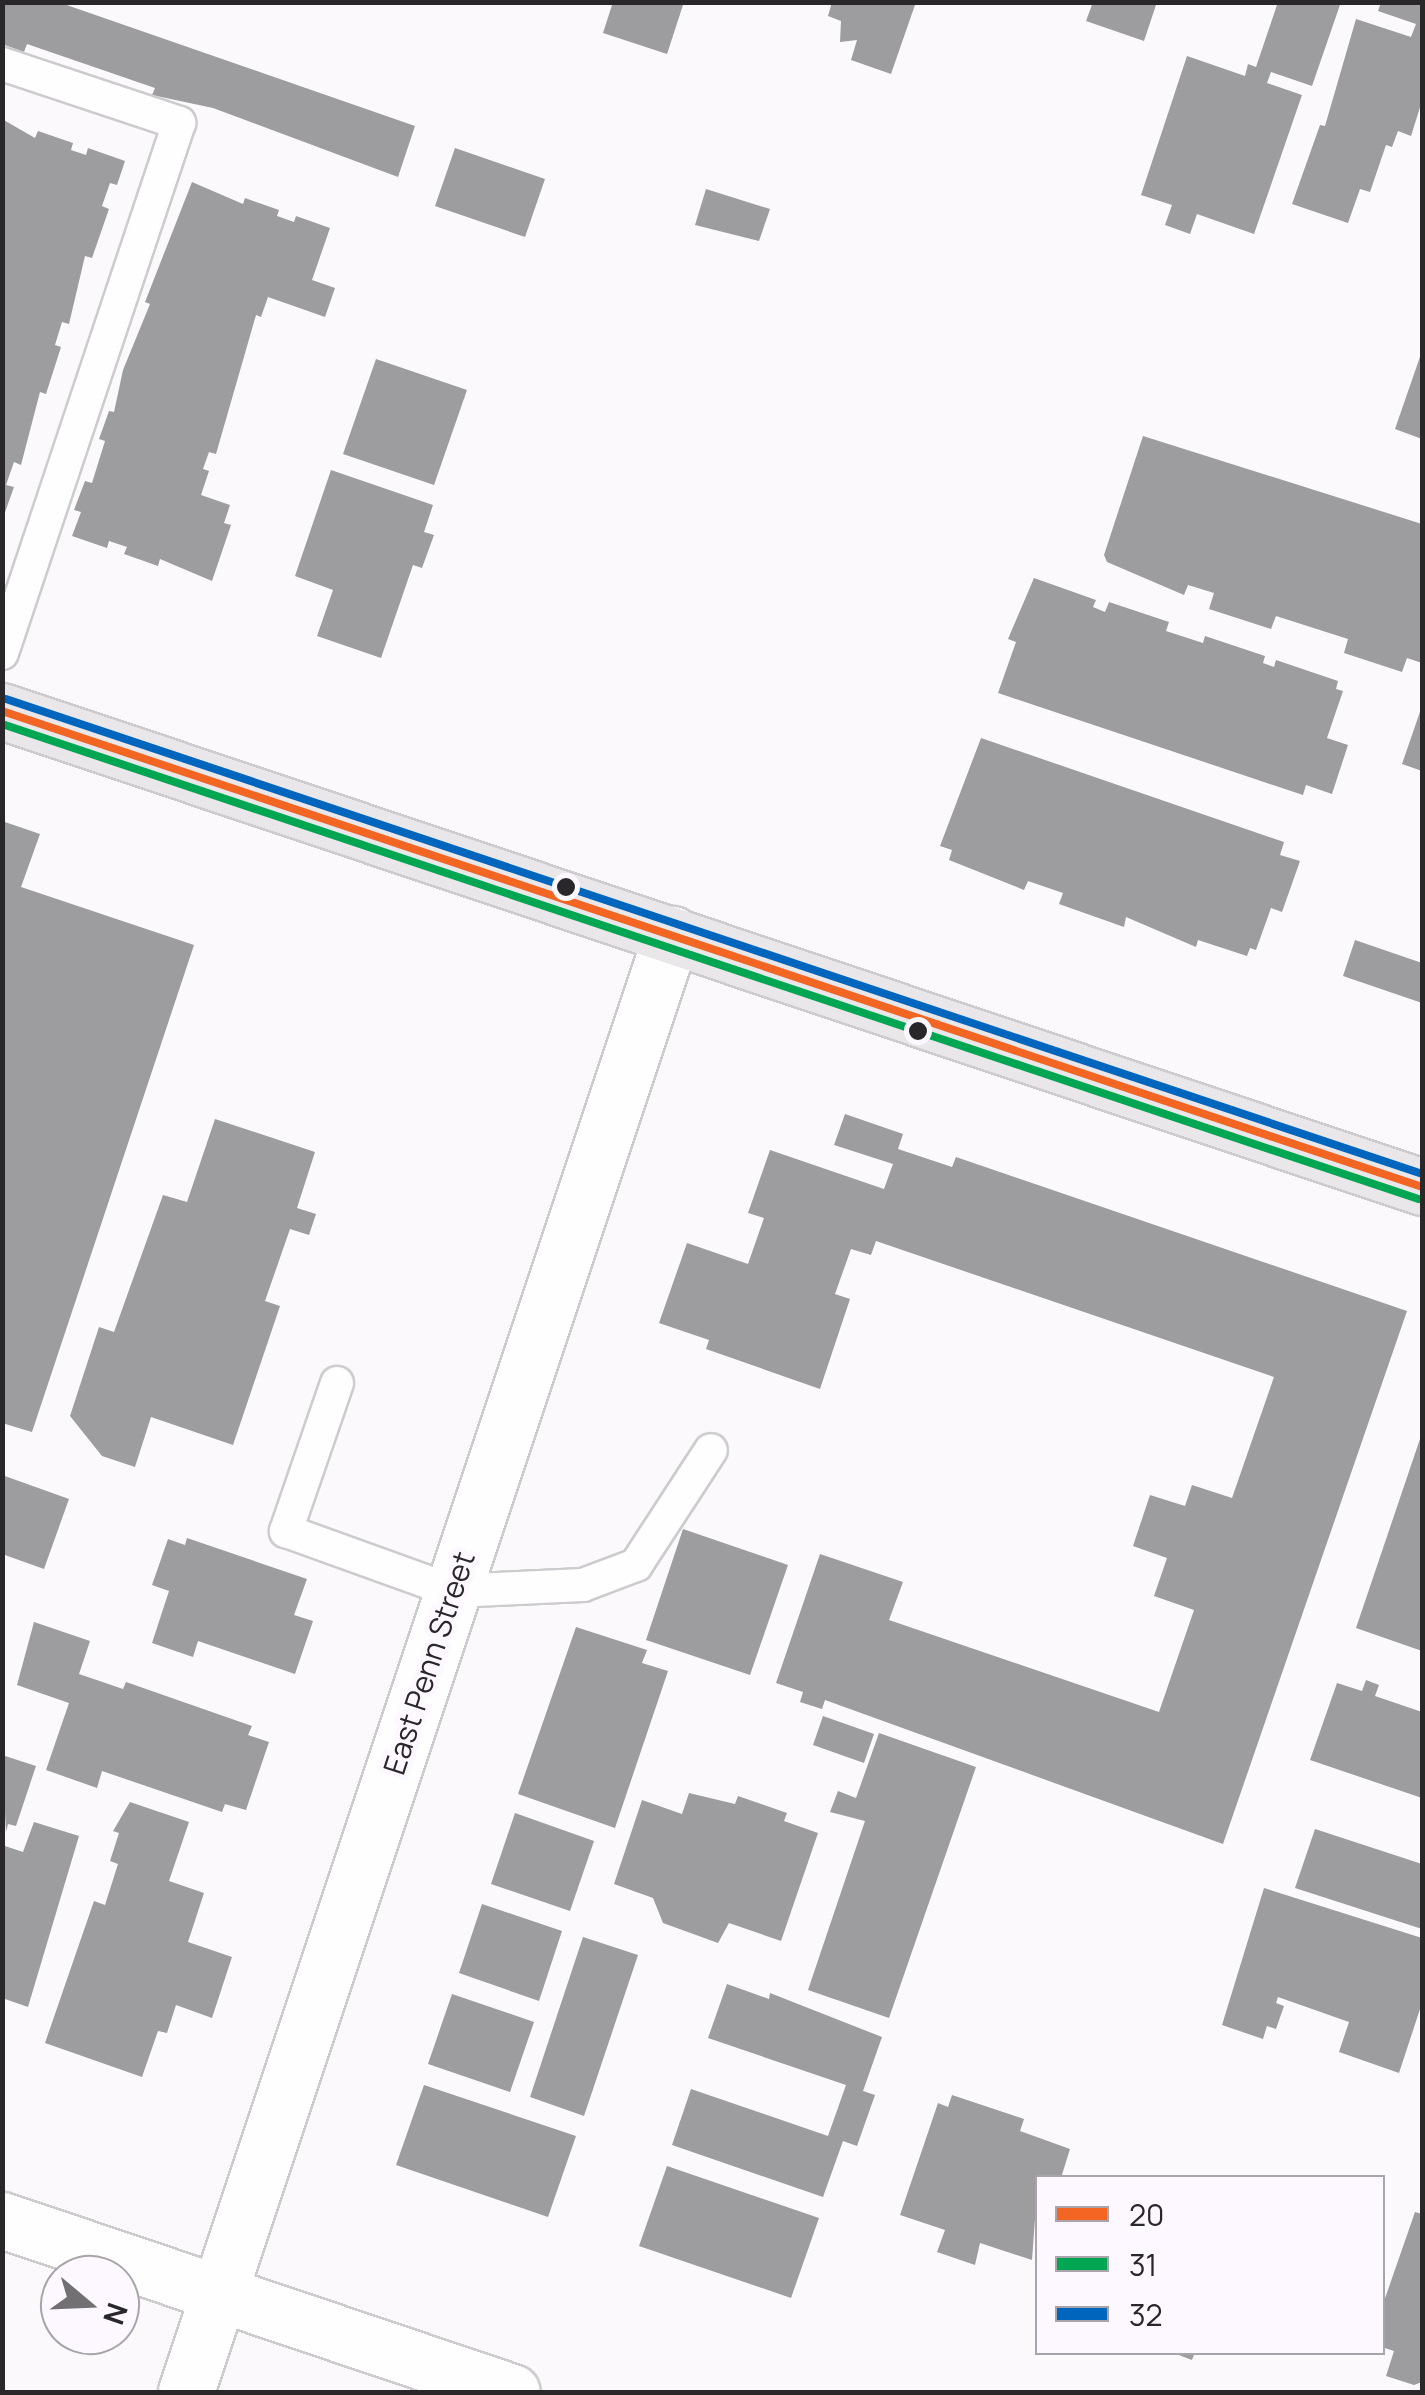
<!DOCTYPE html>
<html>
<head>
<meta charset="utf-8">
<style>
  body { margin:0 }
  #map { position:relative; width:1425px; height:2395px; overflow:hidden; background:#fcf9fd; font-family:Manrope,sans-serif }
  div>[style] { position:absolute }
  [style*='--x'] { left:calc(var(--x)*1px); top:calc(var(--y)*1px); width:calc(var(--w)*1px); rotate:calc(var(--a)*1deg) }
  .building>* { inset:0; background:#9d9c9e }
  .roads { filter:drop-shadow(2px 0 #cdcbce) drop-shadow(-2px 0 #cdcbce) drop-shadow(0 2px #cdcbce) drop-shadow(0 -2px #cdcbce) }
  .service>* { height:32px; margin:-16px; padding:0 16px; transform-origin:16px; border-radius:16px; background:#fffeff }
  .minor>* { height:55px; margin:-27.5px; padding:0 27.5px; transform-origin:27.5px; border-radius:27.5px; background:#fffeff }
  .tertiary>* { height:55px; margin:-27.5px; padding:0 27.5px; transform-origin:27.5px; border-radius:27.5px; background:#fffeff }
  .primary>* { height:55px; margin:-27.5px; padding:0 27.5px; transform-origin:27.5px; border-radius:27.5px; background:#eae7eb }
  .bus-1>* { height:8px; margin:-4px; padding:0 4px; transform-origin:4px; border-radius:4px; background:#f26522 }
  .bus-2>* { height:8px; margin:-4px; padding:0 4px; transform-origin:4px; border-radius:4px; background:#00a651 }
  .bus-3>* { height:8px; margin:-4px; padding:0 4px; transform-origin:4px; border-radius:4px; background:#0065bd }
  .dots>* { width:28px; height:28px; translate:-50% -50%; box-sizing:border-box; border:5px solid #fdf7ff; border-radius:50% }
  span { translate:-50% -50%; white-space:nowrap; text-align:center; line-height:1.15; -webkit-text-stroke:10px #fdf7ff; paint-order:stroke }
  .street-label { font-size:30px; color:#29272a }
  .frame { position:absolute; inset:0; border:5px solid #29272a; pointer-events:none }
  .legend { position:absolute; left:1035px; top:2175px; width:350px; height:180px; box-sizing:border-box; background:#fdf7ff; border:2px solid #a8a4aa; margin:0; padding:12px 18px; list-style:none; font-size:30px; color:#29272a }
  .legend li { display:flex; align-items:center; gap:20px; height:50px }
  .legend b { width:50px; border:2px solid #a8a4aa }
  .north { position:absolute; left:40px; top:2255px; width:100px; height:100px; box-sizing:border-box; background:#fdf7ff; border:2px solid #a8a4aa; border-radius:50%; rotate:109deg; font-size:28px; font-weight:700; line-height:40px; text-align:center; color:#29272a }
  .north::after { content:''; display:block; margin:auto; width:35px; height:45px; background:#737074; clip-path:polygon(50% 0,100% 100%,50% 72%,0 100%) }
</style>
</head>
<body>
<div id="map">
  <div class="building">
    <i style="clip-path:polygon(2px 2px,58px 2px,415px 126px,398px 177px,213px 108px,152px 95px,155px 88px,27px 44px,24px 52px,2px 44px)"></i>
    <i style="clip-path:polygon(613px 2px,684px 2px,667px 54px,603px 33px)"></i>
    <i style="clip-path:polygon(832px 2px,916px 2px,891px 74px,851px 60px,857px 40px,840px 42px,841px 21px,828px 16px)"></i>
    <i style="clip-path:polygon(1093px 2px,1157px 2px,1144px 41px,1086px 21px)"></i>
    <i style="clip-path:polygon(1278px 2px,1341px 2px,1312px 86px,1271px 72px,1267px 83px,1302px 95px,1254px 234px,1197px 214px,1190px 234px,1165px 225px,1172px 205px,1141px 195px,1187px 56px,1245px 76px,1248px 64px,1256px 67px)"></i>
    <i style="clip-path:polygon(1381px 2px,1422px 2px,1422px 101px,1411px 136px,1398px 131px,1392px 147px,1386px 145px,1370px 192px,1360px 189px,1348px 223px,1292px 204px,1320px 125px,1325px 126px,1356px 19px,1411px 37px,1416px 24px,1378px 11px)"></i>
    <i style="clip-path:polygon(2px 119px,35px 138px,38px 131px,73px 143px,71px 150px,86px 155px,88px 148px,125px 161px,117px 185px,110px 183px,102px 206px,109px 209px,92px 258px,85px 256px,69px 324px,62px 322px,55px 345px,61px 347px,46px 394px,40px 392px,21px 465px,14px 462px,6px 485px,14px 487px,3px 518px)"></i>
    <i style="clip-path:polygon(455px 148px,545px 179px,525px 237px,435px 206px)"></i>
    <i style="clip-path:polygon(192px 182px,243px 204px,245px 198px,279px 210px,277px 216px,294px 222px,296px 216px,330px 228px,312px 280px,335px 288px,325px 317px,268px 297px,261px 317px,256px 315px,216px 454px,209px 452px,203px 469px,209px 471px,201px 495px,230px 505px,224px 523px,231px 525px,212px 581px,160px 559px,158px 566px,124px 554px,127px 547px,109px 541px,107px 548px,72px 536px,81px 512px,74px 510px,85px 481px,92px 483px,105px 441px,99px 439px,109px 411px,114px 412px,123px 370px,150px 304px,145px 302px)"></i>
    <i style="clip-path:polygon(706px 189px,770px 209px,759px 241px,695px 225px)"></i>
    <i style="clip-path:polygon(1422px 351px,1422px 439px,1395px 429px)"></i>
    <i style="clip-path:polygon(376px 359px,467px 390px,434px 485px,343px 454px)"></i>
    <i style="clip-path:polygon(1143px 436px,1422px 524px,1422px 663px,1407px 658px,1402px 672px,1344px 653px,1348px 639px,1276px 616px,1271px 629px,1209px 609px,1214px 593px,1188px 585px,1184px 595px,1107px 562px,1104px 555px)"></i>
    <i style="clip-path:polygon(331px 470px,433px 505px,424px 532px,434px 535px,422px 568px,413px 565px,381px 658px,317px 636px,333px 590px,295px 576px)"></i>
    <i style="clip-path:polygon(1034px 578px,1096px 600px,1093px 607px,1105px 612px,1109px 602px,1169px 622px,1166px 631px,1203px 643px,1205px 636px,1265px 656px,1263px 663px,1274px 667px,1276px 660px,1338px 681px,1336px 689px,1343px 691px,1327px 738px,1348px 745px,1332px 794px,1306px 785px,1303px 795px,998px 693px,1016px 642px,1008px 639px)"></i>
    <i style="clip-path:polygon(1422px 706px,1422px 771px,1402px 764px)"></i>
    <i style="clip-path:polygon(981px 738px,1284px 842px,1280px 855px,1300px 861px,1282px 912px,1271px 908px,1256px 950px,1250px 948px,1247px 956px,1198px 940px,1196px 947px,1126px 917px,1124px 927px,1059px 904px,1063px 893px,1028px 881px,1024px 890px,949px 860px,952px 850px,940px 846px)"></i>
    <i style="clip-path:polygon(2px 821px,40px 834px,21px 887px,194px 945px,32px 1432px,2px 1423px)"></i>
    <i style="clip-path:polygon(1355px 940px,1422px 963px,1422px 1003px,1343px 976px)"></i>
    <i style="clip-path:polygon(845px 1114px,903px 1134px,898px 1149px,952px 1167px,956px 1157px,1407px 1311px,1223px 1844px,825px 1700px,822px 1709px,800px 1702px,803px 1692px,776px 1683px,820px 1554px,903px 1582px,889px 1620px,1159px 1712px,1194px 1610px,1154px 1596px,1167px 1558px,1133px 1546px,1150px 1495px,1185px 1506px,1192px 1485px,1232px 1498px,1274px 1377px,876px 1241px,871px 1255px,851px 1249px,835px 1294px,850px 1299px,820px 1389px,706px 1349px,709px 1340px,659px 1323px,687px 1243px,748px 1264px,764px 1218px,748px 1213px,770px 1150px,884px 1189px,893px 1164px,834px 1145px)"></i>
    <i style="clip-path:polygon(215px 1119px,315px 1152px,297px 1208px,316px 1214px,309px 1235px,290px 1229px,265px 1301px,280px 1306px,233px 1445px,151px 1417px,135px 1467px,102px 1456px,70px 1416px,99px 1327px,114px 1332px,163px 1195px,187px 1202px)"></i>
    <i style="clip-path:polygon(1422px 1433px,1422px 1651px,1356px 1628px)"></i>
    <i style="clip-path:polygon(2px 1475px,69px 1499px,44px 1569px,2px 1554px)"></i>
    <i style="clip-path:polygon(683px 1529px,788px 1565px,750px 1675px,646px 1640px)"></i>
    <i style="clip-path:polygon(187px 1538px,307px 1579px,294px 1615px,313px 1621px,295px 1674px,198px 1641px,193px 1657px,152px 1643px,169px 1591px,152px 1585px,168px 1539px,185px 1545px)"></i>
    <i style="clip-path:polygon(34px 1622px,90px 1641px,79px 1674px,123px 1689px,126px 1682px,252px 1726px,248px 1735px,269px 1742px,246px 1810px,225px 1804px,222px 1812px,102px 1771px,97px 1788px,46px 1770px,69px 1703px,17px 1685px)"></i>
    <i style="clip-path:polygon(576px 1627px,647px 1650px,642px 1663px,668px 1671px,615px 1828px,518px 1794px)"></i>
    <i style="clip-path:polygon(1366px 1680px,1379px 1685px,1375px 1696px,1422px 1712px,1422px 1798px,1310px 1760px,1337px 1683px,1362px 1691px)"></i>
    <i style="clip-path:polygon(823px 1716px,874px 1734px,864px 1763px,813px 1745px)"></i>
    <i style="clip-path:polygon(879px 1733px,976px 1767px,889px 2018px,808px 1990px,865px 1821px,830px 1812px,838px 1791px,856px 1798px)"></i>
    <i style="clip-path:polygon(2px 1755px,36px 1766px,16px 1826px,8px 1824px,6px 1832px)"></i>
    <i style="clip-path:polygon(689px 1793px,735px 1804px,738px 1796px,787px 1813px,784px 1821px,818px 1833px,781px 1941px,729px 1923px,718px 1943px,663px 1923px,653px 1898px,614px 1884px,642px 1800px,682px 1814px)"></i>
    <i style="clip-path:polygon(130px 1802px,189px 1822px,169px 1881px,204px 1893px,188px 1942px,232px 1957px,212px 2018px,176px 2005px,167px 2033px,158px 2031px,142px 2077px,45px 2043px,94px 1901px,105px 1905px,118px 1864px,110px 1861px,119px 1833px,113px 1831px)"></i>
    <i style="clip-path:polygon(515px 1813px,594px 1841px,570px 1911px,491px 1884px)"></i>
    <i style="clip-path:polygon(34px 1822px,79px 1836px,28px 2007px,2px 1998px,2px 1845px,23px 1852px)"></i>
    <i style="clip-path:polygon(1315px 1829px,1422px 1864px,1422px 1929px,1295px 1888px)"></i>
    <i style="clip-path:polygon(1264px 1888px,1422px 1938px,1422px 2003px,1399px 2073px,1339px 2052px,1349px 2022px,1278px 1997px,1276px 2003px,1284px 2006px,1276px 2029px,1267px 2026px,1263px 2039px,1222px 2025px)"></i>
    <i style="clip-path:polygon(482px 1904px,562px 1931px,539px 2001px,459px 1973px)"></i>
    <i style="clip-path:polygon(583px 1937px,638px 1955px,584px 2116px,530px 2097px)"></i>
    <i style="clip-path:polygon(727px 1984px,769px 1999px,770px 1993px,882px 2037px,863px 2091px,875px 2095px,857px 2146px,843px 2141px,823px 2197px,672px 2145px,691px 2089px,828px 2136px,846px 2085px,708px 2038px)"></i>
    <i style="clip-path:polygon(452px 1994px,534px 2022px,510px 2092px,428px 2064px)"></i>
    <i style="clip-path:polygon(424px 2085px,576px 2136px,548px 2217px,396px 2165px)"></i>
    <i style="clip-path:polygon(952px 2095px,1024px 2119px,1020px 2131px,1070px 2149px,1061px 2178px,1038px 2178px,1032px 2260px,980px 2243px,975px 2265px,937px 2252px,945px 2230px,900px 2215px,938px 2103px,948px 2107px)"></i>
    <i style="clip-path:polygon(667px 2166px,819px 2218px,791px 2298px,639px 2246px)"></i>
    <i style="clip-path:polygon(1415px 2212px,1422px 2214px,1422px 2382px,1414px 2385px,1386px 2376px,1394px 2351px,1382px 2347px,1382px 2307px)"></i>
    <i style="clip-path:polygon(1171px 2352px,1195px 2352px,1192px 2360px)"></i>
  </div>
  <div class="roads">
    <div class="service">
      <i style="--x:2;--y:64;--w:187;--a:18.4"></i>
      <i style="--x:179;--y:123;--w:559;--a:108.47"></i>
      <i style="--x:337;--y:1383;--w:157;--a:109"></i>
      <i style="--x:286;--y:1531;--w:177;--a:19.8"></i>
      <i style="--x:453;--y:1591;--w:130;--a:-2.6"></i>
      <i style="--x:583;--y:1585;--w:57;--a:-20.7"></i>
      <i style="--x:636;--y:1565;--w:137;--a:-56.9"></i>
    </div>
    <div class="minor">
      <i style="--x:186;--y:2392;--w:1537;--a:-71.57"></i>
    </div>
    <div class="tertiary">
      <i style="--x:2;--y:2220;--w:538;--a:18.64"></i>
    </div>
    <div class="primary">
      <i style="--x:2;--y:711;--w:1498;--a:18.53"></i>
    </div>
  </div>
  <div class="bus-1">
    <i style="--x:2;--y:711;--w:1498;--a:18.53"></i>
  </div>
  <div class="bus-2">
    <i style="--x:2;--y:724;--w:1494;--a:18.54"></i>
  </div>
  <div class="bus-3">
    <i style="--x:6;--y:699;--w:1494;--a:18.54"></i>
  </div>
  <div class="dots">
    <i style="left:566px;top:887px;background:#29272a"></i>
    <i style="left:918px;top:1031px;background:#29272a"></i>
  </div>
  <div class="street-label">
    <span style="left:429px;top:1663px;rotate:-72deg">East Penn Street</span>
  </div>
  <div class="frame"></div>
  <ul class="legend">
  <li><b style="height:12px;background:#f26522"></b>20</li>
  <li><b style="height:12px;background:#00a651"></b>31</li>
  <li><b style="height:12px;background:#0065bd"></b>32</li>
  </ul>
  <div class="north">N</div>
</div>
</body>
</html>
